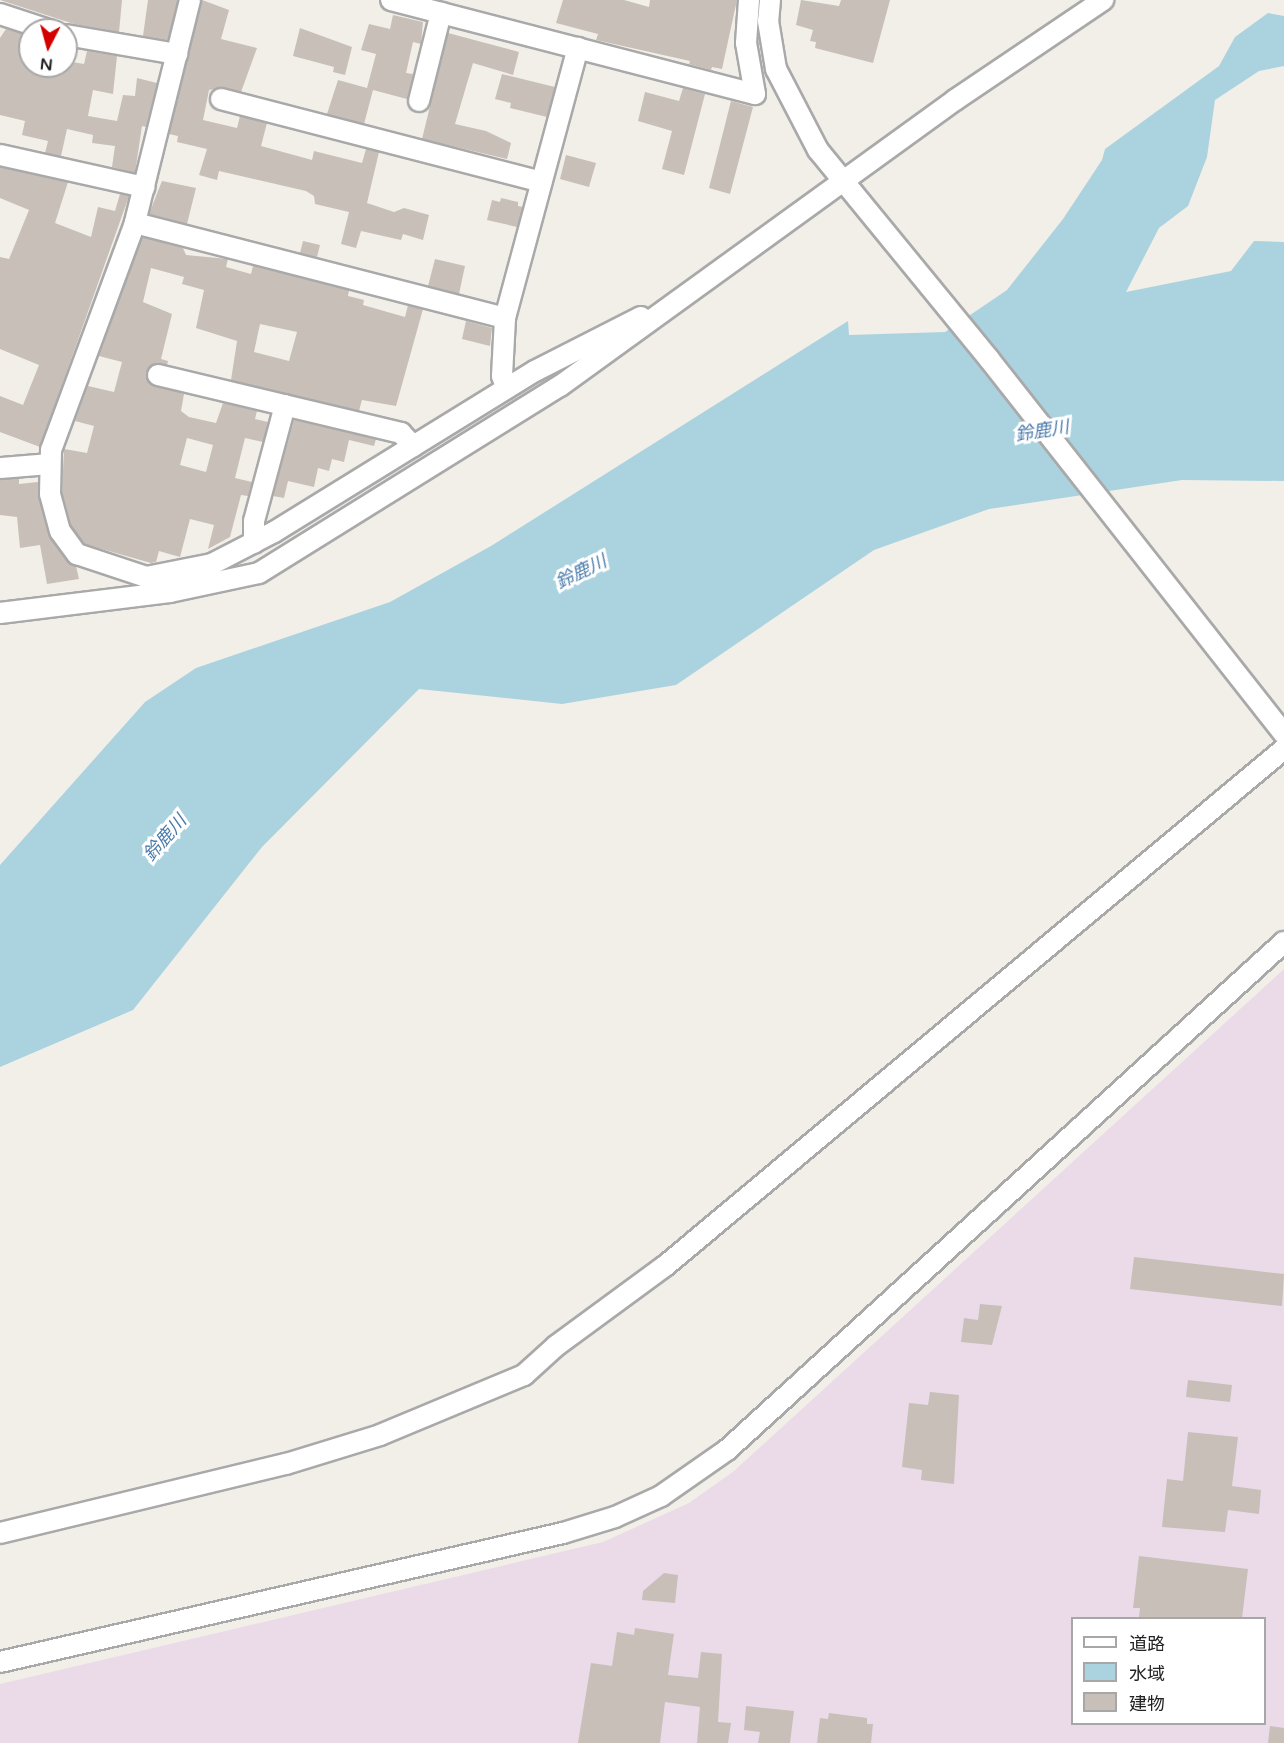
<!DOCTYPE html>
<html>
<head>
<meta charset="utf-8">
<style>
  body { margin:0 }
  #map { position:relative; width:1284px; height:1743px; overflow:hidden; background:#f2efe9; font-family:"Varela Round","Noto Sans JP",sans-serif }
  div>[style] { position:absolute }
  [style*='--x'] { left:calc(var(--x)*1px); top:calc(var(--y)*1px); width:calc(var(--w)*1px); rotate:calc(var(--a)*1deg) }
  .industrial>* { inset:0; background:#ebdbe8 }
  .water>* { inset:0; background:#aad3df }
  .building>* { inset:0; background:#c7bfb8 }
  .roads { filter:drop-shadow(2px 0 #a9a9a9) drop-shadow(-2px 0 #a9a9a9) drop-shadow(0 2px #a9a9a9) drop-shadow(0 -2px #a9a9a9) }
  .minor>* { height:20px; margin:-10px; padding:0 10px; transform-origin:10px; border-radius:10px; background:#fff }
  span { translate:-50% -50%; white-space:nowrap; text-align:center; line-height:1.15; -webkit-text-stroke:6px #fff; paint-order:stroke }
  .water-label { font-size:18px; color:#4a7aab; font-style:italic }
  .legend { position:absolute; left:1071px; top:1617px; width:195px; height:108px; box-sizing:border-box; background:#fff; border:2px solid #a7a7a7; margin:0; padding:8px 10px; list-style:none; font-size:18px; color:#222 }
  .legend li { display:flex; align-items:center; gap:12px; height:30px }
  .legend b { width:30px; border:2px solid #a7a7a7 }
  .north { position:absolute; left:18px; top:18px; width:60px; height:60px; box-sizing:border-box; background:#fff; border:2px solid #a7a7a7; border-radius:50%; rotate:186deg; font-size:16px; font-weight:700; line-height:24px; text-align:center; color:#222 }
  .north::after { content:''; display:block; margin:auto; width:21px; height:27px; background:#d40000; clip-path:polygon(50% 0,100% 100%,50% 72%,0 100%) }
</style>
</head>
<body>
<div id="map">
  <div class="industrial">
    <i style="clip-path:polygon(evenodd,1284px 969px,1284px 1743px,0 1743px,0 1684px,603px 1542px,689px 1503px,734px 1471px,1284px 969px,1072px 1618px,1264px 1618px,1264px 1724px,1072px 1724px,1072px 1618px)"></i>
  </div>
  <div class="water">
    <i style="clip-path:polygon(1268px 13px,1284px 16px,1284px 66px,1259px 71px,1215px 100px,1207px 157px,1188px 206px,1159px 228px,1126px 292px,1231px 271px,1254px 241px,1284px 242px,1284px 481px,1182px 480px,989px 509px,874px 550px,676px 685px,562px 704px,419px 689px,262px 847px,133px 1010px,0 1067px,0 865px,145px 702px,196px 668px,390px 602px,491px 546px,848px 321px,849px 335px,945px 332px,1007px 290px,1063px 219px,1102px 160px,1105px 149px,1219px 66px,1235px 37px)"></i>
  </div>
  <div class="building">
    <i style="clip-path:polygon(0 0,122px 0,119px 32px,74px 24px)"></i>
    <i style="clip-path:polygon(148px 0,178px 0,168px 40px,143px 36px)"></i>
    <i style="clip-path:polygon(202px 0,229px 10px,221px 39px,257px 48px,241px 92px,223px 87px,209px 90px,203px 120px,237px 128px,240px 116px,267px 123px,261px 146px,312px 160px,314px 151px,362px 163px,366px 149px,379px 152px,367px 203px,394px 212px,404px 208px,429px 215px,423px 240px,403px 234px,401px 240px,361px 231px,356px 248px,341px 244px,349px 212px,315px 204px,314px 196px,306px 191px,219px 171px,217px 180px,199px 175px,207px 149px,177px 142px,178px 136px,169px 134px)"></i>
    <i style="clip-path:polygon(563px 0,624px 0,649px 7px,650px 0,737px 0,722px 69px,712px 67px,711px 70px,689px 64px,690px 61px,596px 40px,598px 34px,556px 23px)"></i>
    <i style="clip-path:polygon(801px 0,839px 6px,841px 0,890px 0,873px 63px,815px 48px,816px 42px,810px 41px,813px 30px,796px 25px)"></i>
    <i style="clip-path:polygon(393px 15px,423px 22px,421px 44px,413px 42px,406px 73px,413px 74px,407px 99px,373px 90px,364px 124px,327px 114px,338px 80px,367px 88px,376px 54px,361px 50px,369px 24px,390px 29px)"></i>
    <i style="clip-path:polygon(300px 28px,352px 47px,345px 75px,333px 72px,334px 67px,293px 56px)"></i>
    <i style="clip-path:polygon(6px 29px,30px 36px,30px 66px,66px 66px,66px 61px,84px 64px,87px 51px,117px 56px,113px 94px,93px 90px,88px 116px,117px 121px,123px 95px,135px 96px,137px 78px,157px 83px,146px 127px,142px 126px,135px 173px,112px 167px,115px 146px,92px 143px,93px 135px,67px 129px,61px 156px,45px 153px,48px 141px,22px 135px,25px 121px,0 115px,0 38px)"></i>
    <i style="clip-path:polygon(448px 33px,519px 52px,513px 75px,473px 63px,455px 124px,486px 131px,511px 143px,507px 159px,422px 139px)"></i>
    <i style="clip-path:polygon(502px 74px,555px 87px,547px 117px,510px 108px,511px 103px,495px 99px)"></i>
    <i style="clip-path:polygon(683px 88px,705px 94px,684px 175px,662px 169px,672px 131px,638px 121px,645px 92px,679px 101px)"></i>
    <i style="clip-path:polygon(731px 101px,753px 107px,730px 194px,709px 188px)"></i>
    <i style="clip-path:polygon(566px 155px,596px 163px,589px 187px,560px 179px)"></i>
    <i style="clip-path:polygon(0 167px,68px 182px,55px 223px,91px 237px,98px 207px,115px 211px,120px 194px,129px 196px,40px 447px,0 432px,0 396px,23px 405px,39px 365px,0 349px,0 257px,9px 259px,29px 210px,0 198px)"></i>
    <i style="clip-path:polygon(162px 181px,196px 188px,187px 224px,149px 214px)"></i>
    <i style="clip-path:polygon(501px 198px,518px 202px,518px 206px,523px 207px,517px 227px,487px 220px,492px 200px,500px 202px)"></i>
    <i style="clip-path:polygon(evenodd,142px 237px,183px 248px,186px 255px,228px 259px,226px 267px,251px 274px,253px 266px,349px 290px,348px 296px,364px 300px,363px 305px,405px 317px,408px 305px,423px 309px,396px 406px,362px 400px,359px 411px,231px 380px,237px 341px,196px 328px,204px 290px,182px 284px,184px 277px,151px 268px,143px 302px,172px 314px,161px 359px,168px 361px,167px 365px,150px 366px,146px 373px,149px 383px,184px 394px,181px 411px,189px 417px,216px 423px,223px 403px,257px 411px,255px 419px,268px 422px,263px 442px,245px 438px,235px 478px,252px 482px,248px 496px,241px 495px,230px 537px,208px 549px,214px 525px,190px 519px,180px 557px,159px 551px,156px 562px,151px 563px,84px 544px,71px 526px,62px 493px,64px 449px,87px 453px,94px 426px,75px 421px,88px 386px,114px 392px,122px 362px,99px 356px,142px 237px,260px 324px,297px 332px,289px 361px,254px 352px,260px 324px,142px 237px,187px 438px,213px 445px,206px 472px,180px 465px,187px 438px)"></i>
    <i style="clip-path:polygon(303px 241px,320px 245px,317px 257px,300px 253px)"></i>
    <i style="clip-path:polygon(435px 259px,465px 266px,459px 294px,428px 286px)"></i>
    <i style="clip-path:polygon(466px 321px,492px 328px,490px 346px,462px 339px)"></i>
    <i style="clip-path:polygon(294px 420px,376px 439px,374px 446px,349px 440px,344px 462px,332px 459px,329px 471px,318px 468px,314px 487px,288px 481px,284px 498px,273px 496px)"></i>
    <i style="clip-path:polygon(19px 478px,19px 484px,38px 482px,49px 535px,67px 561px,76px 566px,79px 579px,47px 584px,40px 545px,20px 548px,17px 517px,0 515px,0 480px)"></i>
    <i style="clip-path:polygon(1134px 1257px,1284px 1274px,1282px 1306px,1130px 1289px)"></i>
    <i style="clip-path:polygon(980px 1304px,1002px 1306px,992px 1345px,961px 1342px,964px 1318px,978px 1320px)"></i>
    <i style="clip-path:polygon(1188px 1380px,1232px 1385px,1230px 1402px,1186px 1397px)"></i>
    <i style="clip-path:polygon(930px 1392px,959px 1395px,954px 1484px,921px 1480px,922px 1470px,902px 1467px,909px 1403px,928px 1405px)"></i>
    <i style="clip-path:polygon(1188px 1432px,1238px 1437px,1232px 1486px,1261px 1490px,1259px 1514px,1228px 1510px,1225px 1532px,1162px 1527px,1167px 1479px,1183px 1481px)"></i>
    <i style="clip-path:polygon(1139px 1556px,1248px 1569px,1242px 1618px,1139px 1618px,1140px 1608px,1133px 1608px)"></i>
    <i style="clip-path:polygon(664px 1573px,678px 1575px,675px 1603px,642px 1600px,643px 1591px)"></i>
    <i style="clip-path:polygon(635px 1628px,674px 1634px,668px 1675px,698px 1678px,701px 1652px,722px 1654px,718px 1722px,731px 1723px,728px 1743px,697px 1743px,700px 1707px,665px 1702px,660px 1743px,578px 1743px,591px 1663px,612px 1666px,617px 1632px,634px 1635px)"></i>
    <i style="clip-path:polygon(746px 1706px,794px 1711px,790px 1743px,758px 1743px,760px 1732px,744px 1730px)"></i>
    <i style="clip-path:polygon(829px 1713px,867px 1718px,867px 1724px,873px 1724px,871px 1743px,817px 1743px,820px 1718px,828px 1719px)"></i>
    <i style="clip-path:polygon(1270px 1726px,1284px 1728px,1284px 1743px,1268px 1743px)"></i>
  </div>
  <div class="roads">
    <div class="minor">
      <i style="--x:190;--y:0;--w:230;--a:103.9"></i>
      <i style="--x:135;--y:223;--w:242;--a:110.3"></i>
      <i style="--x:51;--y:450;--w:44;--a:91.3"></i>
      <i style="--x:50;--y:494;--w:38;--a:75"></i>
      <i style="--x:60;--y:531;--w:29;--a:54"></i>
      <i style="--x:77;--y:554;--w:73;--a:18.4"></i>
      <i style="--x:146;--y:577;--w:67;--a:-11.1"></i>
      <i style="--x:212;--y:564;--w:70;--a:-27.3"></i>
      <i style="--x:274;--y:532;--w:307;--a:-31.7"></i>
      <i style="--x:535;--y:371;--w:119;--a:-27"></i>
      <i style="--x:391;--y:0;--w:376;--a:14.5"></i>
      <i style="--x:755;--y:94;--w:52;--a:-100"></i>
      <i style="--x:746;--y:43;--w:43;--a:-86"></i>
      <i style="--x:770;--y:0;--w:21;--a:95"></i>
      <i style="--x:768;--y:21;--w:49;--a:80.5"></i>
      <i style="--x:776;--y:69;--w:91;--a:62.6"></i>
      <i style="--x:818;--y:150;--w:270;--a:50.7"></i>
      <i style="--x:989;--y:359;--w:477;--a:51.8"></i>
      <i style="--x:0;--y:14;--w:52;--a:18.1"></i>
      <i style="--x:66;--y:35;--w:113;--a:9.7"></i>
      <i style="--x:221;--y:99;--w:331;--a:14.5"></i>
      <i style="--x:419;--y:101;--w:91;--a:-76"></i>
      <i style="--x:0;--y:155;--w:148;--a:12.5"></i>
      <i style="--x:135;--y:223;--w:382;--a:14.4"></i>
      <i style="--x:158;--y:375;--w:250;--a:13.4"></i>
      <i style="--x:401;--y:433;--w:18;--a:47"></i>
      <i style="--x:507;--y:388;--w:13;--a:-113"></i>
      <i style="--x:502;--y:376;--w:58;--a:-87"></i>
      <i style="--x:505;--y:318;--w:280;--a:-74.9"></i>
      <i style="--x:0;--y:468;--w:49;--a:-4.7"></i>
      <i style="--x:254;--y:543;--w:22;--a:-90"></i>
      <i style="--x:254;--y:521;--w:120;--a:-75"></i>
      <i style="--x:0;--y:613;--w:171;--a:-7"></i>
      <i style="--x:170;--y:592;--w:91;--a:-12.1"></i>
      <i style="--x:259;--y:573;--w:354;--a:-31.9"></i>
      <i style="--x:560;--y:386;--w:488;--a:-35.9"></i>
      <i style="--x:955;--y:100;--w:179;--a:-34"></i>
      <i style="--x:0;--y:1533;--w:294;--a:-13.6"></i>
      <i style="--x:286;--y:1464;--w:98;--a:-17.1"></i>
      <i style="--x:380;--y:1435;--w:156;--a:-22.6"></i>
      <i style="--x:524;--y:1375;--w:43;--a:-42.2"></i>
      <i style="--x:556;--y:1346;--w:135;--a:-36.3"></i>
      <i style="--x:665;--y:1266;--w:807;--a:-39.87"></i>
      <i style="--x:0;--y:1662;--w:578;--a:-12.91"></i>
      <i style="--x:563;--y:1533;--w:54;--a:-17.1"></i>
      <i style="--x:615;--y:1517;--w:51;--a:-24.5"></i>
      <i style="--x:661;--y:1496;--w:80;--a:-34.9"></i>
      <i style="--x:727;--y:1450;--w:754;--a:-42.37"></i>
    </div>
  </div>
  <div class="water-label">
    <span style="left:1042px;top:431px;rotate:-9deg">鈴鹿川</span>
    <span style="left:581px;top:572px;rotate:-26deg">鈴鹿川</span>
    <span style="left:165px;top:838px;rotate:-49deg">鈴鹿川</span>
  </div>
  <ul class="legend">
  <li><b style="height:8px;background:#fff"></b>道路</li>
  <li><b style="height:16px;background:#aad3df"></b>水域</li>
  <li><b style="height:16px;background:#c7bfb8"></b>建物</li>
  </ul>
  <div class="north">N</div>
</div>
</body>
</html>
